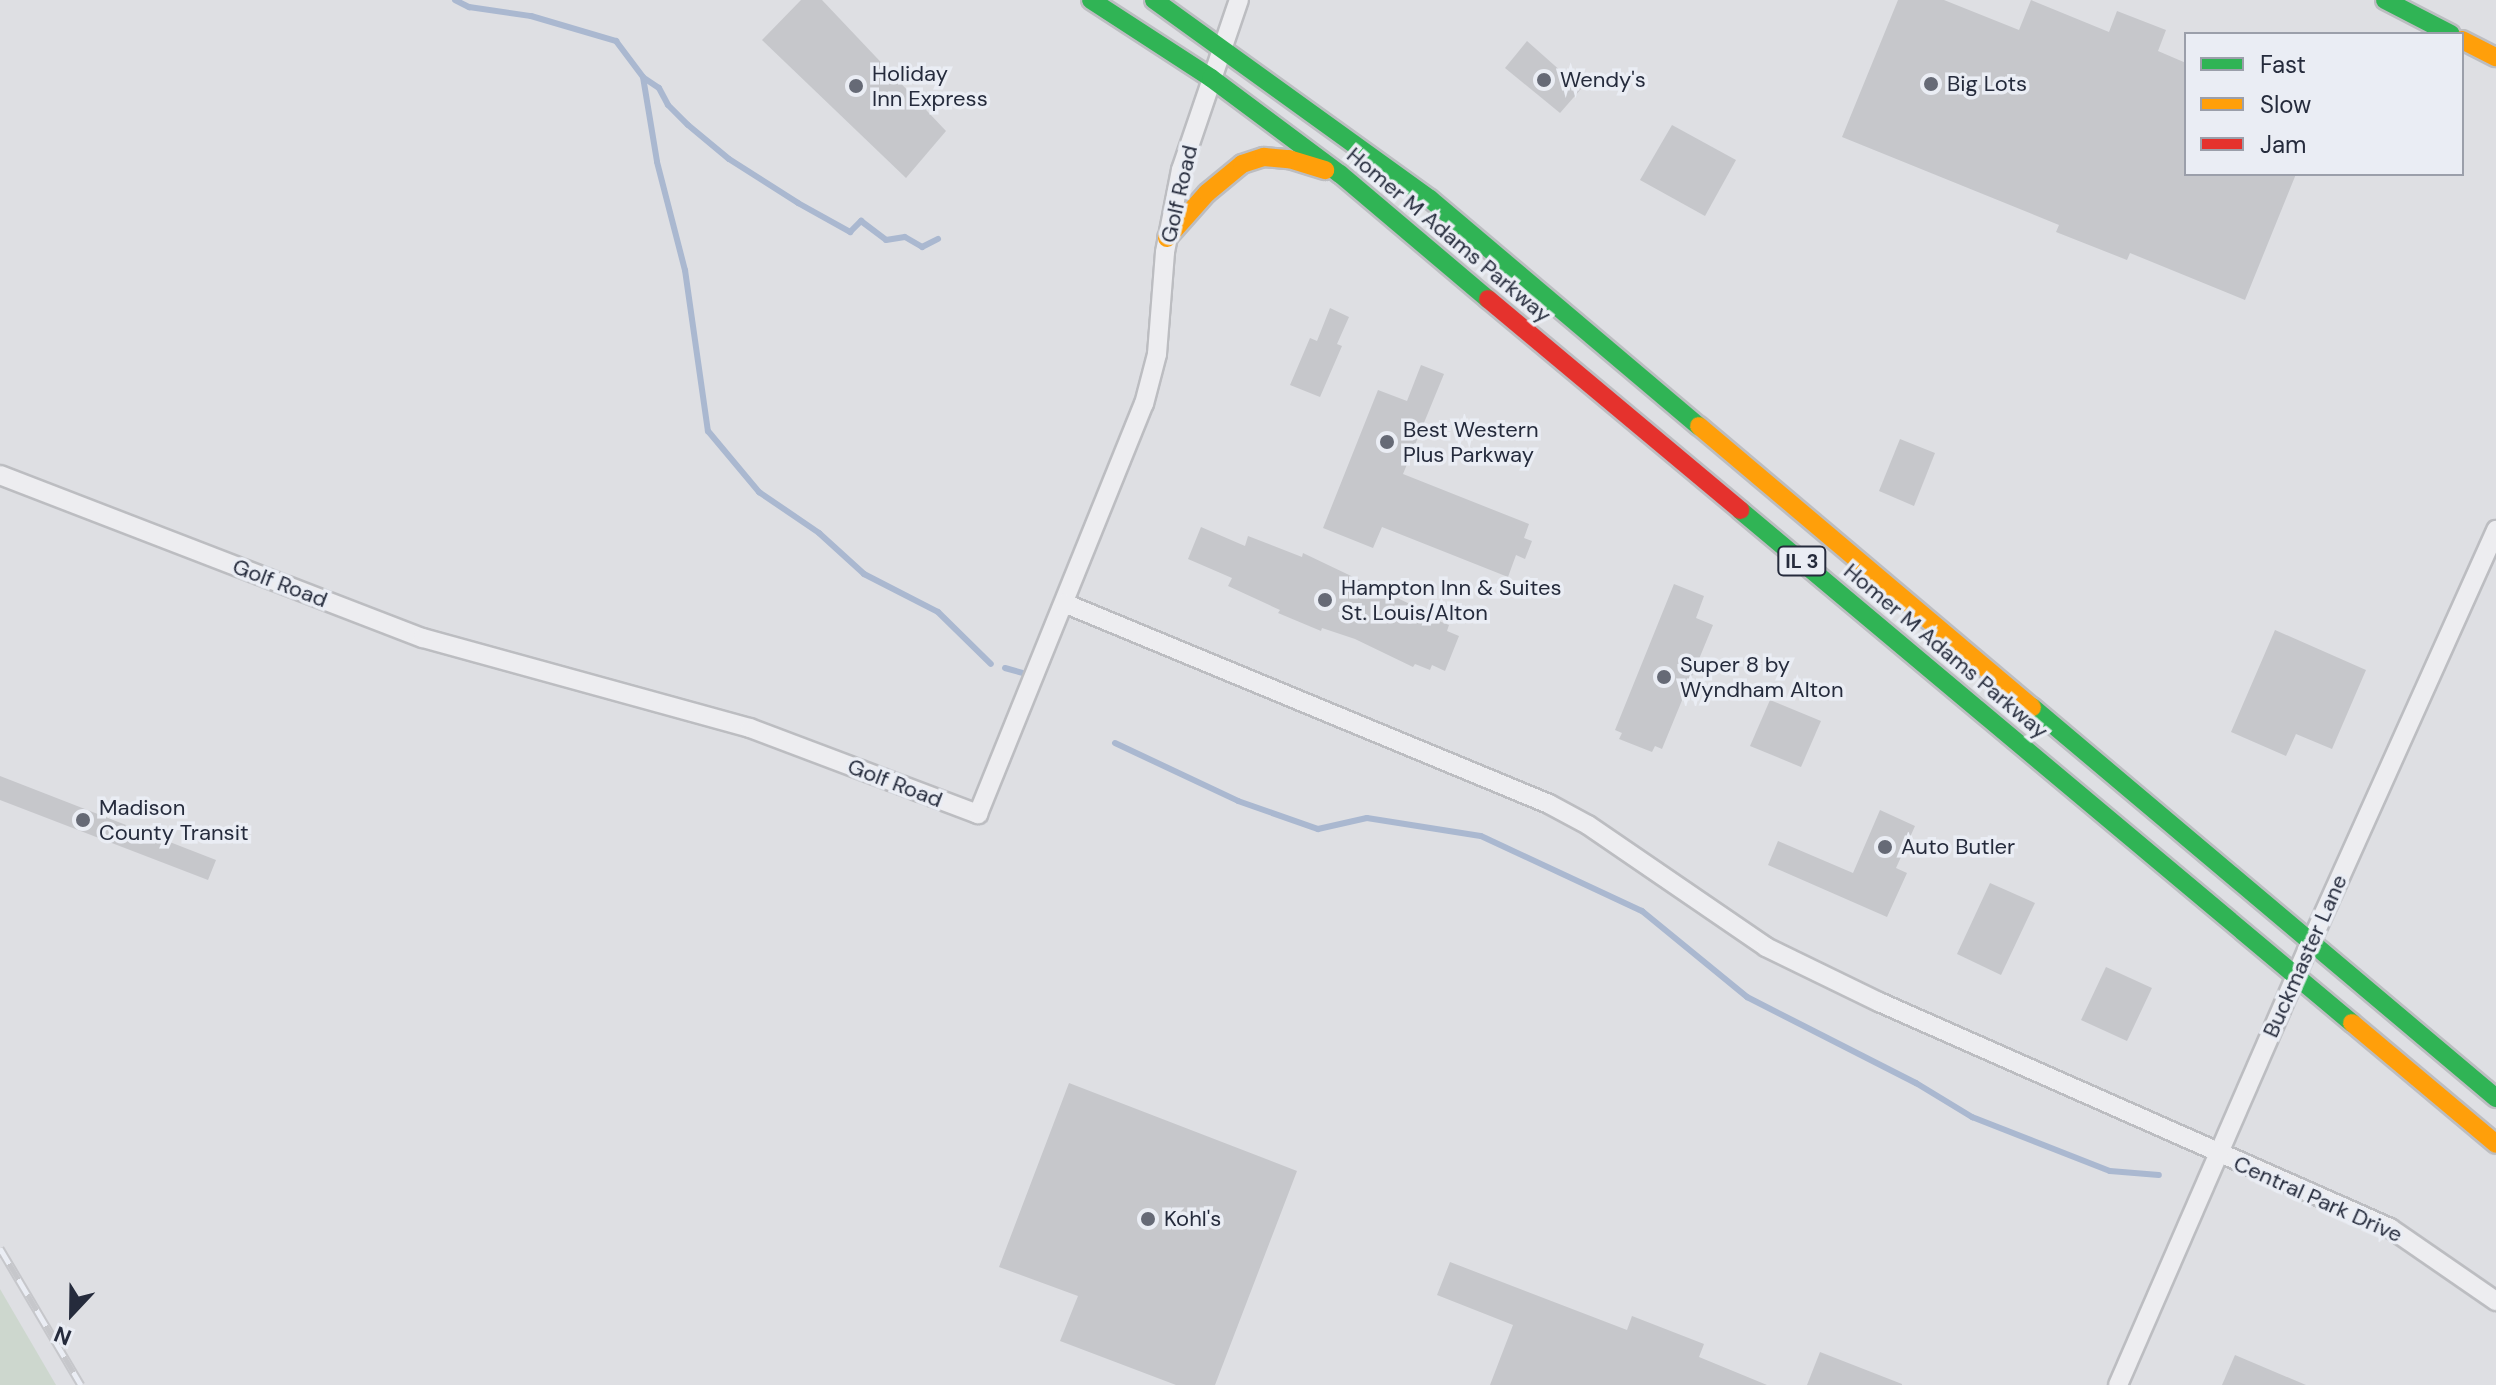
<!DOCTYPE html>
<html>
<head>
<meta charset="utf-8">
<style>
  body { margin:0 }
  #map { position:relative; width:2496px; height:1385px; overflow:hidden; background:#dedfe3; font-family:"DM Sans",sans-serif }
  div>[style] { position:absolute }
  [style*='--x'] { left:calc(var(--x)*1px); top:calc(var(--y)*1px); width:calc(var(--w)*1px); rotate:calc(var(--a)*1deg) }
  .green>* { inset:0; background:#cdd7ce }
  .stream>* { height:6px; margin:-3px; padding:0 3px; transform-origin:3px; border-radius:3px; background:#aab8d0 }
  .building>* { inset:0; background:#c6c7cb }
  .roads { filter:drop-shadow(2px 0 #bcbdc1) drop-shadow(-2px 0 #bcbdc1) drop-shadow(0 2px #bcbdc1) drop-shadow(0 -2px #bcbdc1) }
  .street>* { height:18px; margin:-9px; padding:0 9px; transform-origin:9px; border-radius:9px; background:#ededf0 }
  .fast>* { height:18px; margin:-9px; padding:0 9px; transform-origin:9px; border-radius:9px; background:#30b455 }
  .slow>* { height:18px; margin:-9px; padding:0 9px; transform-origin:9px; border-radius:9px; background:#ff9f0a }
  .jam>* { height:18px; margin:-9px; padding:0 9px; transform-origin:9px; border-radius:9px; background:#e5322d }
  .rail>* { height:9px; margin-top:-4.5px; transform-origin:0; background:repeating-linear-gradient(90deg,#eaedf4 0 18px,#c6c7cb 0 36px); box-sizing:border-box; border-block:2px solid #c6c7cb }
  .dots>* { width:22px; height:22px; translate:-50% -50%; box-sizing:border-box; border:4px solid #eaedf4; border-radius:50% }
  span { translate:-50% -50%; white-space:nowrap; text-align:center; line-height:1.15; -webkit-text-stroke:7px #eaedf4; paint-order:stroke }
  .shield-label span { padding:2px 6px; background:#eaedf4; border:2px solid; border-radius:6px; -webkit-text-stroke-width:0 }
  .shield-label { font-size:20px; color:#252b3c; font-weight:700 }
  .poi-label { font-size:22px; color:#252b3c }
  .left { translate:0 -50%; text-align:left }
  .street-label { font-size:22px; color:#252b3c }
  .legend { position:absolute; left:2184px; top:32px; width:280px; height:144px; box-sizing:border-box; background:#eaedf4; border:2px solid #9b9faa; margin:0; padding:10px 14px; list-style:none; font-size:24px; color:#252b3c }
  .legend li { display:flex; align-items:center; gap:16px; height:40px }
  .legend b { width:40px; border:2px solid #9b9faa }
  .north { position:absolute; left:32px; top:1273px; width:80px; height:80px; -webkit-text-stroke:6px #eaedf4; paint-order:stroke; rotate:202deg; font-size:22px; font-weight:700; line-height:32px; text-align:center; color:#252b3c }
  .north::after { content:''; display:block; margin:auto; width:28px; height:36px; background:#252b3c; clip-path:polygon(50% 0,100% 100%,50% 72%,0 100%) }
</style>
</head>
<body>
<div id="map">
  <div class="green">
    <i style="clip-path:polygon(0 1289px,56px 1385px,0 1385px)"></i>
  </div>
  <div class="stream">
    <i style="--x:455;--y:0;--w:16;--a:27"></i>
    <i style="--x:469;--y:7;--w:63;--a:8.3"></i>
    <i style="--x:531;--y:16;--w:89;--a:16.4"></i>
    <i style="--x:616;--y:41;--w:45;--a:53.1"></i>
    <i style="--x:643;--y:77;--w:86;--a:80.6"></i>
    <i style="--x:657;--y:162;--w:112;--a:75.5"></i>
    <i style="--x:685;--y:270;--w:163;--a:81.9"></i>
    <i style="--x:708;--y:431;--w:80;--a:50.1"></i>
    <i style="--x:759;--y:492;--w:73;--a:34.3"></i>
    <i style="--x:819;--y:533;--w:61;--a:42.3"></i>
    <i style="--x:864;--y:574;--w:83;--a:27.2"></i>
    <i style="--x:938;--y:612;--w:74;--a:44.5"></i>
    <i style="--x:644;--y:78;--w:18;--a:34"></i>
    <i style="--x:659;--y:88;--w:19;--a:62"></i>
    <i style="--x:668;--y:105;--w:28;--a:45"></i>
    <i style="--x:688;--y:125;--w:53;--a:39.7"></i>
    <i style="--x:729;--y:159;--w:82;--a:32.5"></i>
    <i style="--x:798;--y:203;--w:60;--a:29.1"></i>
    <i style="--x:850;--y:232;--w:16;--a:-45"></i>
    <i style="--x:861;--y:221;--w:31;--a:37"></i>
    <i style="--x:886;--y:240;--w:19;--a:-9"></i>
    <i style="--x:905;--y:237;--w:20;--a:30"></i>
    <i style="--x:922;--y:247;--w:18;--a:-27"></i>
    <i style="--x:1005;--y:668;--w:18;--a:16"></i>
    <i style="--x:1115;--y:743;--w:136;--a:25.2"></i>
    <i style="--x:1238;--y:801;--w:85;--a:19.3"></i>
    <i style="--x:1318;--y:829;--w:50;--a:-12.7"></i>
    <i style="--x:1367;--y:818;--w:115;--a:9"></i>
    <i style="--x:1481;--y:836;--w:178;--a:25"></i>
    <i style="--x:1642;--y:911;--w:136;--a:39.3"></i>
    <i style="--x:1747;--y:997;--w:190;--a:27"></i>
    <i style="--x:1916;--y:1083;--w:66;--a:31.3"></i>
    <i style="--x:1972;--y:1117;--w:148;--a:21.4"></i>
    <i style="--x:2110;--y:1171;--w:49;--a:4.7"></i>
  </div>
  <div class="building">
    <i style="clip-path:polygon(801px 0,822px 0,946px 131px,906px 178px,762px 40px)"></i>
    <i style="clip-path:polygon(1898px 0,1944px 0,2019px 30px,2031px 0,2109px 32px,2117px 11px,2166px 30px,2158px 51px,2186px 63px,2186px 174px,2296px 174px,2245px 300px,2130px 253px,2127px 260px,2056px 232px,2059px 225px,1842px 137px)"></i>
    <i style="clip-path:polygon(1527px 41px,1581px 89px,1560px 113px,1505px 68px)"></i>
    <i style="clip-path:polygon(1672px 125px,1736px 160px,1705px 216px,1640px 180px)"></i>
    <i style="clip-path:polygon(1330px 308px,1349px 317px,1337px 344px,1342px 346px,1320px 397px,1290px 385px,1310px 338px,1317px 341px)"></i>
    <i style="clip-path:polygon(1421px 365px,1444px 374px,1403px 474px,1529px 524px,1524px 538px,1532px 541px,1525px 559px,1516px 555px,1508px 577px,1382px 527px,1373px 548px,1323px 528px,1378px 390px,1407px 401px)"></i>
    <i style="clip-path:polygon(1900px 439px,1935px 453px,1914px 506px,1879px 491px)"></i>
    <i style="clip-path:polygon(1201px 527px,1245px 546px,1248px 536px,1302px 557px,1303px 553px,1435px 616px,1434px 619px,1449px 625px,1447px 631px,1459px 636px,1445px 671px,1432px 665px,1430px 670px,1415px 664px,1413px 667px,1355px 639px,1322px 628px,1321px 631px,1278px 613px,1280px 610px,1228px 586px,1232px 578px,1188px 559px)"></i>
    <i style="clip-path:polygon(1674px 584px,1704px 596px,1696px 618px,1713px 625px,1662px 749px,1655px 746px,1652px 752px,1619px 739px,1622px 733px,1615px 730px)"></i>
    <i style="clip-path:polygon(2275px 630px,2366px 670px,2332px 749px,2296px 734px,2286px 756px,2231px 732px)"></i>
    <i style="clip-path:polygon(1770px 700px,1821px 721px,1801px 767px,1750px 746px)"></i>
    <i style="clip-path:polygon(0 776px,216px 860px,208px 880px,0 800px)"></i>
    <i style="clip-path:polygon(1880px 810px,1915px 826px,1896px 868px,1907px 873px,1887px 917px,1768px 865px,1778px 841px,1853px 873px)"></i>
    <i style="clip-path:polygon(1990px 883px,2035px 903px,2001px 975px,1957px 954px)"></i>
    <i style="clip-path:polygon(2106px 967px,2152px 988px,2127px 1041px,2081px 1020px)"></i>
    <i style="clip-path:polygon(1069px 1083px,1297px 1171px,1215px 1385px,1176px 1385px,1060px 1341px,1078px 1296px,999px 1267px)"></i>
    <i style="clip-path:polygon(1450px 1262px,1627px 1330px,1632px 1316px,1704px 1344px,1699px 1357px,1767px 1385px,1490px 1385px,1513px 1325px,1437px 1295px)"></i>
    <i style="clip-path:polygon(1820px 1352px,1902px 1384px,1902px 1385px,1807px 1385px)"></i>
    <i style="clip-path:polygon(2235px 1355px,2306px 1385px,2222px 1385px)"></i>
  </div>
  <div class="roads">
    <div class="street">
      <i style="--x:0;--y:475;--w:453;--a:21.1"></i>
      <i style="--x:423;--y:638;--w:339;--a:15.4"></i>
      <i style="--x:750;--y:728;--w:244;--a:20.7"></i>
      <i style="--x:978;--y:814;--w:442;--a:-68"></i>
      <i style="--x:1144;--y:404;--w:52;--a:-75.4"></i>
      <i style="--x:1157;--y:354;--w:102;--a:-85.5"></i>
      <i style="--x:1165;--y:252;--w:84;--a:-79"></i>
      <i style="--x:1181;--y:170;--w:180;--a:-71.2"></i>
      <i style="--x:1064;--y:603;--w:525;--a:22.51"></i>
      <i style="--x:1549;--y:804;--w:44;--a:28.3"></i>
      <i style="--x:1588;--y:825;--w:216;--a:34.4"></i>
      <i style="--x:1766;--y:947;--w:126;--a:26"></i>
      <i style="--x:1879;--y:1002;--w:559;--a:23.86"></i>
      <i style="--x:2390;--y:1228;--w:129;--a:34.6"></i>
      <i style="--x:2118;--y:1385;--w:483;--a:-66.5"></i>
      <i style="--x:2311;--y:942;--w:452;--a:-65.8"></i>
    </div>
    <div class="fast">
      <i style="--x:1091;--y:0;--w:143;--a:33"></i>
      <i style="--x:1211;--y:78;--w:161;--a:36.7"></i>
      <i style="--x:1340;--y:174;--w:194;--a:40.2"></i>
      <i style="--x:1154;--y:0;--w:340;--a:35.8"></i>
      <i style="--x:1430;--y:199;--w:352;--a:40.2"></i>
      <i style="--x:2385;--y:0;--w:74;--a:27.3"></i>
      <i style="--x:1740;--y:510;--w:799;--a:39.97"></i>
      <i style="--x:2032;--y:707;--w:607;--a:40.12"></i>
    </div>
    <div class="slow">
      <i style="--x:2462;--y:40;--w:38;--a:27"></i>
      <i style="--x:1167;--y:238;--w:60;--a:-48.4"></i>
      <i style="--x:1207;--y:193;--w:45;--a:-39.6"></i>
      <i style="--x:1242;--y:164;--w:23;--a:-18"></i>
      <i style="--x:1264;--y:157;--w:25;--a:5"></i>
      <i style="--x:1289;--y:159;--w:38;--a:17"></i>
      <i style="--x:1699;--y:426;--w:436;--a:40.2"></i>
      <i style="--x:2352;--y:1023;--w:188;--a:40"></i>
    </div>
    <div class="jam">
      <i style="--x:1488;--y:299;--w:329;--a:39.9"></i>
    </div>
  </div>
  <div class="rail">
    <i style="--x:0;--y:1248;--w:159;--a:59.4"></i>
  </div>
  <div class="dots">
    <i style="left:1544px;top:80px;background:#666a76"></i>
    <i style="left:1931px;top:84px;background:#666a76"></i>
    <i style="left:856px;top:86px;background:#666a76"></i>
    <i style="left:1387px;top:442px;background:#666a76"></i>
    <i style="left:1325px;top:600px;background:#666a76"></i>
    <i style="left:1664px;top:677px;background:#666a76"></i>
    <i style="left:83px;top:820px;background:#666a76"></i>
    <i style="left:1885px;top:847px;background:#666a76"></i>
    <i style="left:1148px;top:1219px;background:#666a76"></i>
  </div>
  <div class="shield-label">
    <span style="left:1802px;top:561px">IL 3</span>
  </div>
  <div class="poi-label">
    <span class="left" style="left:872px;top:86px">Holiday<br>Inn Express</span>
    <span class="left" style="left:1560px;top:80px">Wendy's</span>
    <span class="left" style="left:1947px;top:84px">Big Lots</span>
    <span class="left" style="left:1403px;top:442px">Best Western<br>Plus Parkway</span>
    <span class="left" style="left:1341px;top:600px">Hampton Inn &amp; Suites<br>St. Louis/Alton</span>
    <span class="left" style="left:1680px;top:677px">Super 8 by<br>Wyndham Alton</span>
    <span class="left" style="left:99px;top:820px">Madison<br>County Transit</span>
    <span class="left" style="left:1901px;top:847px">Auto Butler</span>
    <span class="left" style="left:1164px;top:1219px">Kohl's</span>
  </div>
  <div class="street-label">
    <span style="left:1179px;top:194px;rotate:-77deg">Golf Road</span>
    <span style="left:1449px;top:235px;rotate:40deg">Homer M Adams Parkway</span>
    <span style="left:280px;top:583px;rotate:21deg">Golf Road</span>
    <span style="left:1946px;top:651px;rotate:40deg">Homer M Adams Parkway</span>
    <span style="left:895px;top:783px;rotate:21deg">Golf Road</span>
    <span style="left:2305px;top:956px;rotate:-66deg">Buckmaster Lane</span>
    <span style="left:2318px;top:1199px;rotate:24deg">Central Park Drive</span>
  </div>
  <ul class="legend">
  <li><b style="height:10px;background:#30b455"></b>Fast</li>
  <li><b style="height:10px;background:#ff9f0a"></b>Slow</li>
  <li><b style="height:10px;background:#e5322d"></b>Jam</li>
  </ul>
  <div class="north">N</div>
</div>
</body>
</html>
